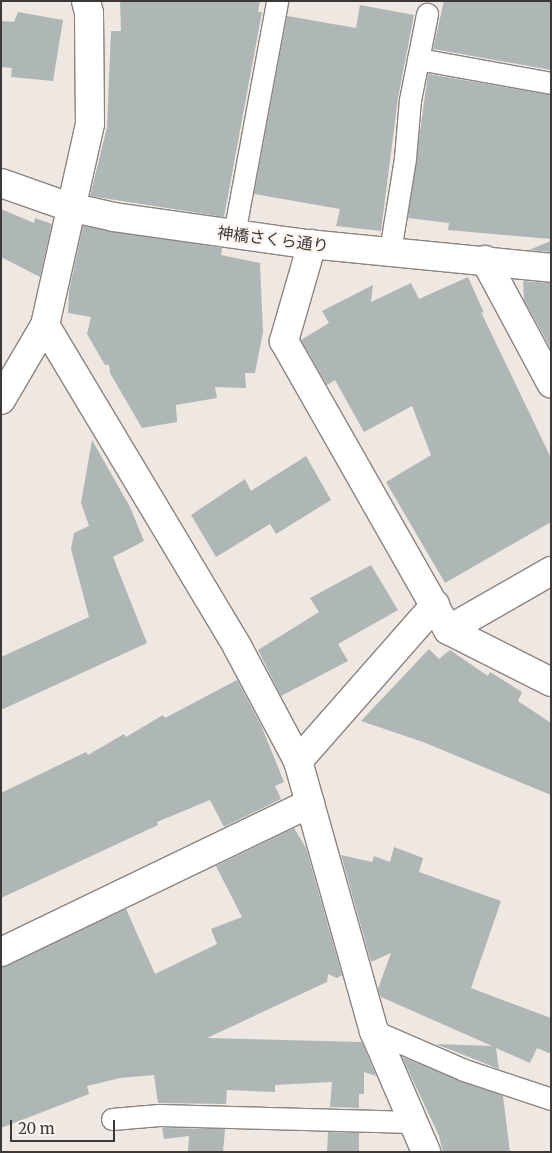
<!DOCTYPE html>
<html>
<head>
<meta charset="utf-8">
<style>
  body { margin:0 }
  #map { position:relative; width:552px; height:1153px; overflow:hidden; background:#efe7e2; font-family:Merriweather,"Noto Sans JP",serif }
  div>[style] { position:absolute }
  [style*='--x'] { left:calc(var(--x)*1px); top:calc(var(--y)*1px); width:calc(var(--w)*1px); rotate:calc(var(--a)*1deg) }
  .building>* { inset:0; background:#aeb7b6 }
  .roads { filter:drop-shadow(1px 0 #8b847f) drop-shadow(-1px 0 #8b847f) drop-shadow(0 1px #8b847f) drop-shadow(0 -1px #8b847f) }
  .lane>* { height:21px; margin:-10.5px; padding:0 10.5px; transform-origin:10.5px; border-radius:10.5px; background:#fff }
  .street>* { height:28px; margin:-14px; padding:0 14px; transform-origin:14px; border-radius:14px; background:#fff }
  span { translate:-50% -50%; white-space:nowrap; text-align:center; line-height:1.15; -webkit-text-stroke:4.5px #fcf5ef; paint-order:stroke }
  .street-label { font-size:16px; color:#3b3836 }
  .frame { position:absolute; inset:0; border:2px solid #3b3836; pointer-events:none }
  .scale { position:absolute; left:10px; top:1120px; width:105px; height:22px; box-sizing:border-box; border:2px solid #3b3836; border-top:0; padding-left:6px; font-size:15px; line-height:18px; white-space:nowrap; color:#3b3836; -webkit-text-stroke:4px #fcf5ef; paint-order:stroke }
</style>
</head>
<body>
<div id="map">
  <div class="building">
    <i style="clip-path:polygon(120px 1px,260px 1px,258px 12px,262px 12px,224px 217px,90px 196px,107px 127px,111px 31px,121px 31px)"></i>
    <i style="clip-path:polygon(444px 1px,551px 1px,551px 70px,433px 49px)"></i>
    <i style="clip-path:polygon(360px 5px,414px 15px,398px 98px,381px 231px,336px 226px,340px 209px,254px 194px,287px 16px,356px 28px)"></i>
    <i style="clip-path:polygon(18px 12px,63px 20px,53px 81px,11px 77px,12px 68px,1px 67px,1px 21px,14px 22px)"></i>
    <i style="clip-path:polygon(428px 74px,551px 95px,551px 239px,448px 230px,449px 223px,408px 218px)"></i>
    <i style="clip-path:polygon(1px 209px,34px 223px,35px 218px,52px 224px,40px 277px,1px 257px)"></i>
    <i style="clip-path:polygon(83px 226px,222px 248px,221px 255px,260px 263px,263px 332px,255px 373px,245px 373px,246px 388px,215px 387px,217px 398px,176px 405px,177px 422px,142px 428px,110px 373px,109px 365px,105px 365px,87px 334px,91px 317px,68px 313px,69px 291px)"></i>
    <i style="clip-path:polygon(551px 241px,551px 252px,529px 250px)"></i>
    <i style="clip-path:polygon(468px 277px,484px 313px,481px 312px,551px 458px,551px 522px,445px 583px,386px 482px,431px 455px,412px 406px,364px 432px,335px 380px,327px 385px,301px 340px,329px 323px,322px 311px,373px 285px,371px 302px,411px 283px,419px 299px)"></i>
    <i style="clip-path:polygon(523px 281px,551px 283px,551px 349px,524px 300px)"></i>
    <i style="clip-path:polygon(92px 440px,130px 507px,144px 541px,113px 557px,147px 643px,1px 710px,1px 657px,89px 617px,71px 549px,74px 533px,89px 526px,81px 503px)"></i>
    <i style="clip-path:polygon(306px 456px,331px 500px,276px 534px,270px 524px,216px 557px,191px 515px,245px 479px,251px 491px)"></i>
    <i style="clip-path:polygon(371px 565px,398px 610px,338px 644px,348px 661px,281px 696px,258px 650px,319px 612px,310px 598px)"></i>
    <i style="clip-path:polygon(429px 649px,439px 659px,450px 650px,488px 676px,490px 672px,522px 692px,518px 701px,551px 723px,551px 795px,423px 742px,361px 721px)"></i>
    <i style="clip-path:polygon(237px 680px,261px 725px,284px 782px,275px 786px,281px 799px,224px 827px,210px 800px,157px 822px,158px 825px,1px 898px,1px 793px,86px 752px,88px 755px,124px 734px,126px 737px,163px 715px,165px 718px)"></i>
    <i style="clip-path:polygon(294px 828px,306px 848px,342px 975px,337px 978px,328px 974px,327px 982px,207px 1038px,362px 1042px,376px 1076px,364px 1072px,364px 1094px,359px 1094px,359px 1108px,330px 1107px,332px 1082px,275px 1085px,275px 1092px,227px 1090px,226px 1104px,158px 1103px,154px 1075px,120px 1078px,87px 1086px,89px 1094px,1px 1128px,1px 967px,126px 909px,155px 974px,217px 944px,211px 929px,242px 917px,216px 866px)"></i>
    <i style="clip-path:polygon(394px 847px,423px 858px,419px 872px,501px 901px,471px 988px,551px 1018px,551px 1054px,537px 1048px,530px 1063px,496px 1048px,499px 1069px,436px 1044px,492px 1046px,381px 997px,378px 989px,391px 953px,371px 962px,341px 855px,372px 862px,374px 856px,390px 862px)"></i>
    <i style="clip-path:polygon(402px 1057px,503px 1096px,510px 1152px,443px 1152px,439px 1136px)"></i>
    <i style="clip-path:polygon(162px 1128px,225px 1129px,223px 1152px,188px 1152px,189px 1136px,164px 1139px)"></i>
    <i style="clip-path:polygon(328px 1132px,359px 1133px,359px 1152px,327px 1152px)"></i>
  </div>
  <div class="roads">
    <div class="lane">
      <i style="--x:418;--y:59;--w:135;--a:10.2"></i>
      <i style="--x:234;--y:234;--w:237;--a:-79.5"></i>
      <i style="--x:390;--y:251;--w:94;--a:-80.8"></i>
      <i style="--x:405;--y:158;--w:58;--a:-85.1"></i>
      <i style="--x:410;--y:100;--w:88;--a:-78.8"></i>
      <i style="--x:374;--y:1031;--w:98;--a:23.4"></i>
      <i style="--x:464;--y:1070;--w:92;--a:18.4"></i>
      <i style="--x:112;--y:1119;--w:47;--a:-4.9"></i>
      <i style="--x:159;--y:1115;--w:254;--a:1.6"></i>
    </div>
    <div class="street">
      <i style="--x:86;--y:1;--w:12;--a:76"></i>
      <i style="--x:89;--y:13;--w:111;--a:89.5"></i>
      <i style="--x:90;--y:124;--w:206;--a:102.6"></i>
      <i style="--x:45;--y:325;--w:376;--a:59.1"></i>
      <i style="--x:238;--y:648;--w:128;--a:62"></i>
      <i style="--x:298;--y:761;--w:280;--a:74.3"></i>
      <i style="--x:374;--y:1031;--w:132;--a:66.7"></i>
      <i style="--x:1;--y:183;--w:72;--a:19.4"></i>
      <i style="--x:69;--y:207;--w:46;--a:12.5"></i>
      <i style="--x:114;--y:217;--w:186;--a:8"></i>
      <i style="--x:298;--y:243;--w:254;--a:5.6"></i>
      <i style="--x:312;--y:244;--w:101;--a:106.1"></i>
      <i style="--x:284;--y:341;--w:332;--a:60.4"></i>
      <i style="--x:448;--y:630;--w:115;--a:26.8"></i>
      <i style="--x:485;--y:260;--w:140;--a:61.8"></i>
      <i style="--x:1;--y:400;--w:87;--a:-59.6"></i>
      <i style="--x:448;--y:630;--w:119;--a:-29.8"></i>
      <i style="--x:298;--y:761;--w:208;--a:-48.7"></i>
      <i style="--x:1;--y:952;--w:343;--a:-25.7"></i>
    </div>
  </div>
  <div class="street-label">
    <span style="left:273px;top:239px;rotate:7deg">神橋さくら通り</span>
  </div>
  <div class="frame"></div>
  <div class="scale">20 m</div>
</div>
</body>
</html>
